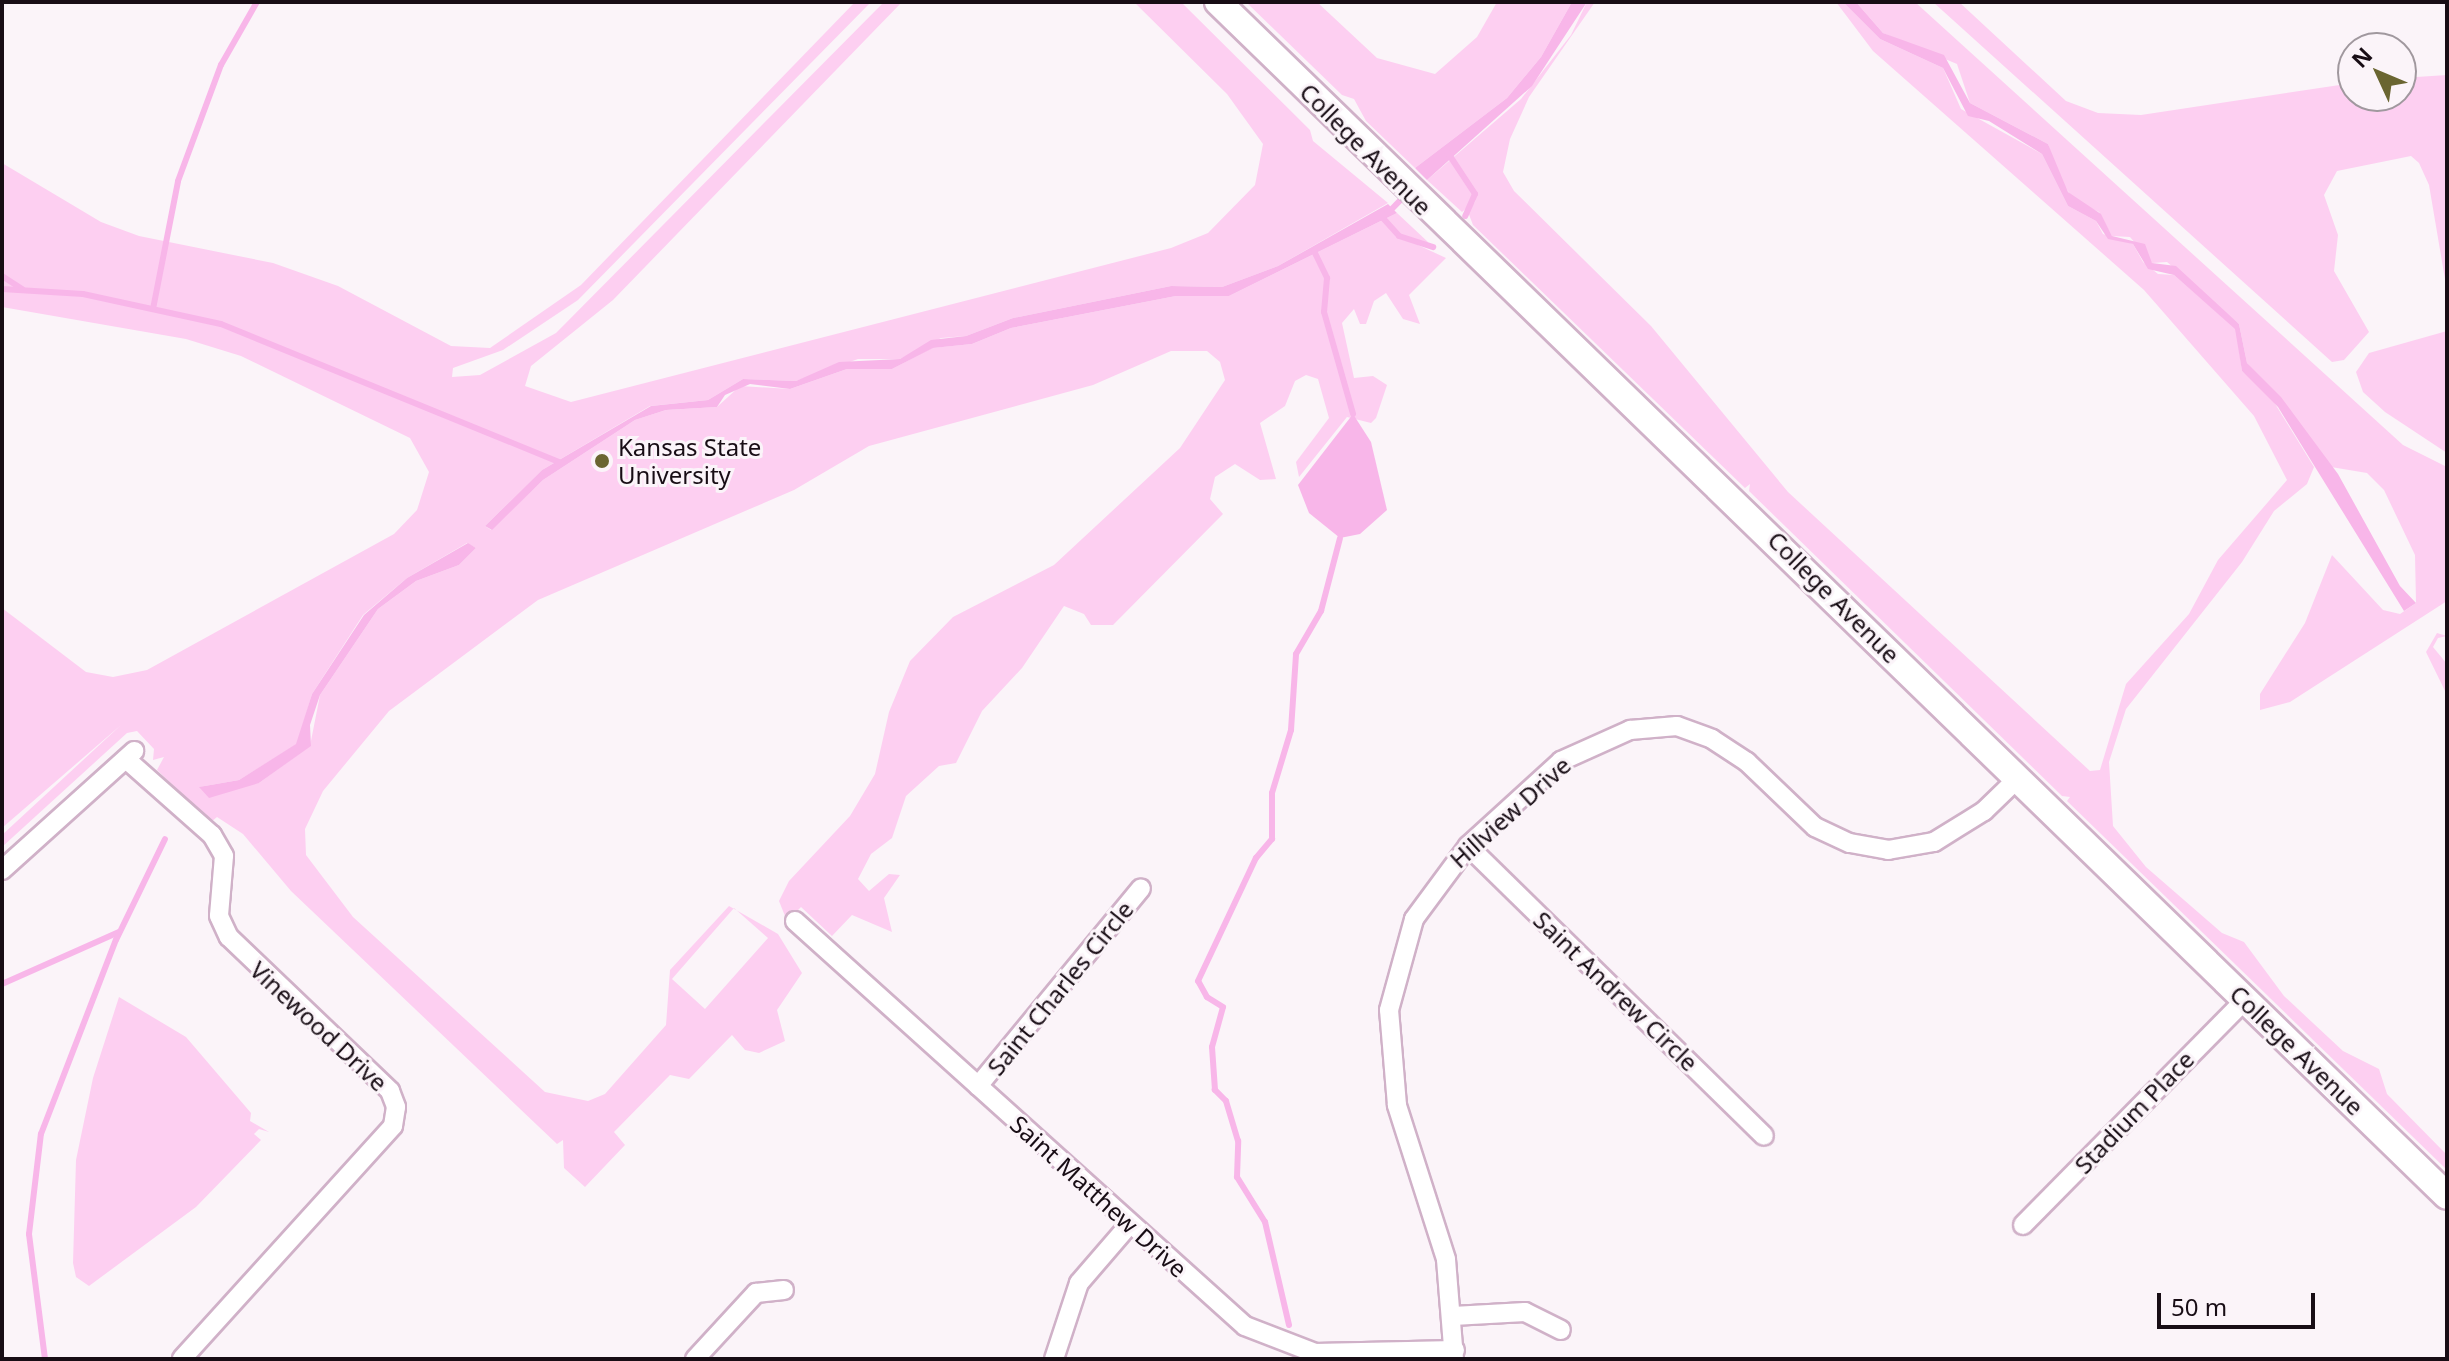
<!DOCTYPE html>
<html>
<head>
<meta charset="utf-8">
<style>
  body { margin:0 }
  #map { position:relative; width:2449px; height:1361px; overflow:hidden; background:#fbf4f9; font-family:"Noto Sans",sans-serif }
  div>[style] { position:absolute }
  [style*='--x'] { left:calc(var(--x)*1px); top:calc(var(--y)*1px); width:calc(var(--w)*1px); rotate:calc(var(--a)*1deg) }
  .green>* { inset:0; background:#fdcff1 }
  .water>* { inset:0; background:#f8b6e9 }
  .stream>* { height:6px; margin:-3px; padding:0 3px; transform-origin:3px; border-radius:3px; background:#f8b6e9 }
  .roads { filter:drop-shadow(2px 0 #d0b1c8) drop-shadow(-2px 0 #d0b1c8) drop-shadow(0 2px #d0b1c8) drop-shadow(0 -2px #d0b1c8) }
  .street>* { height:18px; margin:-9px; padding:0 9px; transform-origin:9px; border-radius:9px; background:#fff }
  .secondary>* { height:26px; margin:-13px; padding:0 13px; transform-origin:13px; border-radius:13px; background:#fff }
  .dots>* { width:22px; height:22px; translate:-50% -50%; box-sizing:border-box; border:4px solid #fbf4f9; border-radius:50% }
  span { translate:-50% -50%; white-space:nowrap; text-align:center; line-height:1.15; -webkit-text-stroke:6px #fbf4f9; paint-order:stroke }
  .street-label { font-size:24px; color:#180d15 }
  .poi-label { font-size:24px; color:#180d15 }
  .left { translate:0 -50%; text-align:left }
  .frame { position:absolute; inset:0; border:4px solid #180d15; pointer-events:none }
  .north { position:absolute; left:2337px; top:32px; width:80px; height:80px; box-sizing:border-box; background:#fbf4f9; border:2px solid #a0989e; border-radius:50%; rotate:314deg; font-size:22px; font-weight:700; line-height:32px; text-align:center; color:#180d15 }
  .north::after { content:''; display:block; margin:auto; width:28px; height:36px; background:#6a6531; clip-path:polygon(50% 0,100% 100%,50% 72%,0 100%) }
  .scale { position:absolute; left:2157px; top:1293px; width:158px; height:36px; box-sizing:border-box; border:4px solid #180d15; border-top:0; padding-left:10px; font-size:24px; line-height:28px; white-space:nowrap; color:#180d15; -webkit-text-stroke:6px #fbf4f9; paint-order:stroke }
</style>
</head>
<body>
<div id="map">
  <div class="green">
    <i style="clip-path:polygon(evenodd,855px 2px,871px 2px,578px 300px,503px 350px,453px 368px,452px 377px,480px 375px,556px 333px,884px 2px,902px 2px,613px 300px,531px 366px,525px 386px,571px 402px,1171px 248px,1208px 233px,1255px 185px,1263px 144px,1227px 94px,1134px 2px,1181px 2px,1310px 130px,1313px 141px,1388px 203px,1278px 266px,1222px 287px,1171px 286px,1013px 318px,966px 336px,941px 338px,900px 359px,858px 359px,796px 381px,743px 379px,708px 400px,650px 406px,542px 470px,485px 526px,491px 530px,543px 480px,635px 420px,666px 410px,717px 407px,740px 386px,790px 389px,847px 369px,892px 369px,932px 348px,972px 344px,1011px 328px,1176px 296px,1229px 296px,1397px 213px,1428px 242px,1418px 245px,1446px 258px,1409px 295px,1420px 324px,1403px 319px,1386px 293px,1374px 301px,1366px 324px,1360px 324px,1354px 309px,1342px 323px,1354px 378px,1373px 376px,1387px 385px,1376px 418px,1371px 423px,1347px 417px,1299px 477px,1296px 462px,1329px 418px,1318px 379px,1306px 375px,1295px 381px,1285px 406px,1260px 423px,1276px 479px,1260px 480px,1235px 464px,1215px 477px,1210px 499px,1223px 514px,1113px 625px,1091px 625px,1084px 614px,1064px 606px,1022px 668px,982px 711px,956px 763px,939px 766px,906px 796px,892px 838px,871px 854px,858px 879px,869px 891px,889px 874px,900px 875px,884px 898px,892px 932px,852px 915px,832px 936px,801px 907px,787px 921px,779px 901px,789px 881px,850px 816px,875px 774px,889px 712px,910px 661px,953px 617px,1054px 565px,1180px 448px,1225px 380px,1220px 362px,1207px 351px,1171px 351px,1093px 385px,869px 446px,794px 490px,538px 600px,389px 711px,323px 791px,305px 829px,306px 855px,353px 917px,545px 1092px,588px 1101px,605px 1094px,666px 1025px,670px 970px,729px 906px,778px 934px,802px 973px,777px 1010px,785px 1041px,759px 1053px,745px 1050px,732px 1035px,689px 1079px,670px 1075px,614px 1132px,625px 1145px,585px 1187px,564px 1168px,563px 1140px,557px 1144px,291px 891px,243px 834px,217px 817px,211px 822px,157px 770px,164px 757px,153px 760px,154px 749px,137px 731px,127px 733px,2px 847px,2px 835px,121px 725px,2px 828px,2px 608px,86px 672px,113px 677px,147px 670px,394px 534px,417px 510px,429px 472px,410px 438px,241px 356px,186px 339px,2px 307px,2px 163px,101px 222px,139px 236px,273px 263px,338px 286px,451px 346px,490px 348px,581px 285px,855px 2px,467px 543px,476px 548px,459px 565px,416px 581px,378px 609px,320px 695px,310px 746px,259px 783px,199px 787px,239px 780px,297px 744px,312px 694px,363px 615px,407px 578px,467px 543px,855px 2px,734px 908px,768px 938px,705px 1009px,672px 979px,734px 908px)"></i>
    <i style="clip-path:polygon(1246px 2px,1317px 2px,1377px 58px,1435px 74px,1477px 37px,1497px 2px,1572px 2px,1541px 57px,1507px 98px,1415px 168px,1366px 121px,1354px 99px,1342px 95px)"></i>
    <i style="clip-path:polygon(1587px 2px,1595px 2px,1529px 97px,1510px 139px,1503px 172px,1514px 191px,1651px 326px,1788px 492px,2090px 771px,2100px 770px,2126px 684px,2189px 614px,2218px 560px,2287px 480px,2254px 416px,2144px 290px,1873px 51px,1836px 2px,1843px 2px,1880px 39px,1943px 68px,1961px 109px,2042px 154px,2068px 206px,2096px 221px,2103px 234px,2133px 244px,2143px 262px,2158px 274px,2174px 275px,2236px 329px,2242px 371px,2269px 394px,2314px 467px,2307px 484px,2274px 511px,2242px 562px,2126px 709px,2109px 762px,2113px 826px,2146px 867px,2222px 933px,2244px 942px,2284px 996px,2343px 1051px,2379px 1069px,2387px 1094px,2447px 1155px,2447px 1170px,2067px 801px,2070px 797px,2062px 796px,1749px 491px,1750px 484px,1745px 488px,1473px 225px,1468px 212px,1476px 200px,1462px 212px,1427px 180px,1521px 99px,1571px 35px)"></i>
    <i style="clip-path:polygon(1856px 2px,1915px 2px,2403px 445px,2447px 467px,2447px 601px,2290px 702px,2260px 710px,2260px 694px,2305px 623px,2332px 555px,2383px 610px,2400px 614px,2416px 603px,2415px 555px,2384px 490px,2367px 473px,2331px 467px,2247px 363px,2239px 324px,2167px 262px,2152px 263px,2130px 237px,2112px 236px,2099px 212px,2075px 201px,2059px 179px,2048px 144px,1970px 103px,1957px 64px,1883px 33px)"></i>
    <i style="clip-path:polygon(1933px 2px,1959px 2px,2066px 101px,2098px 113px,2141px 115px,2353px 83px,2353px 96px,2401px 96px,2401px 78px,2447px 75px,2447px 291px,2429px 185px,2419px 163px,2411px 156px,2337px 171px,2324px 195px,2338px 235px,2334px 271px,2369px 332px,2344px 360px,2332px 362px)"></i>
    <i style="clip-path:polygon(2447px 331px,2447px 453px,2385px 412px,2363px 392px,2356px 372px,2369px 353px)"></i>
    <i style="clip-path:polygon(2437px 633px,2447px 636px,2438px 638px,2433px 647px,2447px 664px,2447px 695px,2426px 652px)"></i>
    <i style="clip-path:polygon(119px 997px,186px 1037px,251px 1113px,250px 1121px,269px 1132px,259px 1129px,254px 1134px,261px 1140px,196px 1207px,89px 1286px,76px 1277px,73px 1263px,76px 1160px,93px 1078px)"></i>
  </div>
  <div class="water">
    <i style="clip-path:polygon(1572px 2px,1587px 2px,1532px 86px,1427px 180px,1415px 168px,1507px 98px,1541px 57px)"></i>
    <i style="clip-path:polygon(1843px 2px,1856px 2px,1883px 33px,1944px 55px,1970px 103px,2048px 144px,2068px 192px,2101px 214px,2112px 236px,2145px 244px,2152px 263px,2176px 266px,2239px 324px,2247px 363px,2281px 397px,2338px 474px,2400px 586px,2416px 603px,2404px 611px,2278px 407px,2242px 371px,2235px 329px,2174px 275px,2148px 269px,2133px 244px,2108px 239px,2096px 221px,2068px 206px,2042px 154px,1989px 121px,1968px 116px,1943px 68px,1880px 39px)"></i>
    <i style="clip-path:polygon(1388px 204px,1397px 213px,1229px 296px,1176px 296px,1011px 328px,972px 344px,933px 348px,892px 369px,847px 369px,790px 389px,750px 384px,725px 395px,717px 407px,666px 410px,635px 420px,543px 480px,492px 530px,485px 526px,542px 470px,651px 406px,708px 400px,743px 379px,796px 381px,839px 362px,900px 359px,931px 340px,966px 336px,1013px 318px,1171px 286px,1222px 287px,1278px 266px)"></i>
    <i style="clip-path:polygon(1353px 414px,1371px 442px,1387px 510px,1360px 534px,1340px 538px,1309px 513px,1298px 485px)"></i>
    <i style="clip-path:polygon(468px 543px,476px 548px,459px 565px,416px 581px,378px 609px,320px 695px,310px 725px,311px 746px,259px 783px,209px 798px,199px 787px,239px 780px,296px 744px,312px 694px,364px 615px,407px 578px)"></i>
  </div>
  <div class="stream">
    <i style="--x:1448;--y:153;--w:49;--a:56.6"></i>
    <i style="--x:1475;--y:194;--w:24;--a:114"></i>
    <i style="--x:1387;--y:214;--w:29;--a:-46"></i>
    <i style="--x:1382;--y:217;--w:25;--a:48"></i>
    <i style="--x:1399;--y:236;--w:36;--a:18"></i>
    <i style="--x:1314;--y:251;--w:30;--a:64"></i>
    <i style="--x:1327;--y:278;--w:34;--a:95"></i>
    <i style="--x:1324;--y:312;--w:106;--a:74.1"></i>
    <i style="--x:2;--y:276;--w:24;--a:33"></i>
    <i style="--x:2;--y:289;--w:81;--a:3.5"></i>
    <i style="--x:83;--y:294;--w:141;--a:12.3"></i>
    <i style="--x:221;--y:324;--w:365;--a:22.2"></i>
    <i style="--x:153;--y:309;--w:130;--a:-78.9"></i>
    <i style="--x:178;--y:181;--w:124;--a:-69.7"></i>
    <i style="--x:221;--y:65;--w:73;--a:-60.3"></i>
    <i style="--x:2;--y:984;--w:128;--a:-24"></i>
    <i style="--x:1289;--y:1325;--w:106;--a:-103.1"></i>
    <i style="--x:1265;--y:1222;--w:53;--a:-121.9"></i>
    <i style="--x:1237;--y:1177;--w:36;--a:-88"></i>
    <i style="--x:1238;--y:1141;--w:42;--a:-106.7"></i>
    <i style="--x:1226;--y:1101;--w:16;--a:-135"></i>
    <i style="--x:1215;--y:1090;--w:43;--a:-94"></i>
    <i style="--x:1212;--y:1047;--w:41;--a:-74.6"></i>
    <i style="--x:1223;--y:1007;--w:19;--a:-148"></i>
    <i style="--x:1207;--y:997;--w:18;--a:-119"></i>
    <i style="--x:1198;--y:981;--w:136;--a:-64.8"></i>
    <i style="--x:1256;--y:858;--w:25;--a:-50"></i>
    <i style="--x:1272;--y:839;--w:46;--a:-90"></i>
    <i style="--x:1272;--y:793;--w:66;--a:-73.2"></i>
    <i style="--x:1291;--y:730;--w:76;--a:-86.2"></i>
    <i style="--x:1296;--y:654;--w:50;--a:-59.8"></i>
    <i style="--x:1321;--y:611;--w:75;--a:-75.4"></i>
    <i style="--x:45;--y:1359;--w:126;--a:-97.3"></i>
    <i style="--x:29;--y:1234;--w:101;--a:-83.2"></i>
    <i style="--x:41;--y:1134;--w:208;--a:-68.9"></i>
    <i style="--x:116;--y:940;--w:112;--a:-64.1"></i>
  </div>
  <div class="roads">
    <div class="street">
      <i style="--x:126;--y:759;--w:115;--a:41.5"></i>
      <i style="--x:212;--y:835;--w:24;--a:60"></i>
      <i style="--x:224;--y:856;--w:60;--a:94.8"></i>
      <i style="--x:219;--y:916;--w:23;--a:65"></i>
      <i style="--x:229;--y:937;--w:223;--a:43.7"></i>
      <i style="--x:390;--y:1091;--w:17;--a:69"></i>
      <i style="--x:396;--y:1107;--w:19;--a:99"></i>
      <i style="--x:393;--y:1126;--w:314;--a:132.2"></i>
      <i style="--x:1468;--y:846;--w:414;--a:44.4"></i>
      <i style="--x:2;--y:870;--w:178;--a:-42"></i>
      <i style="--x:795;--y:921;--w:605;--a:41.99"></i>
      <i style="--x:1245;--y:1326;--w:75;--a:21.1"></i>
      <i style="--x:1315;--y:1353;--w:140;--a:-1.2"></i>
      <i style="--x:978;--y:1086;--w:256;--a:-50.5"></i>
      <i style="--x:2023;--y:1225;--w:316;--a:-45.4"></i>
      <i style="--x:1453;--y:1316;--w:72;--a:-3.2"></i>
      <i style="--x:1525;--y:1312;--w:40;--a:26.6"></i>
      <i style="--x:695;--y:1359;--w:90;--a:-47.3"></i>
      <i style="--x:756;--y:1293;--w:28;--a:-6"></i>
      <i style="--x:1054;--y:1359;--w:80;--a:-71.8"></i>
      <i style="--x:1079;--y:1283;--w:77;--a:-49.2"></i>
      <i style="--x:1454;--y:1359;--w:100;--a:-94.6"></i>
      <i style="--x:1446;--y:1259;--w:162;--a:-107.7"></i>
      <i style="--x:1397;--y:1105;--w:95;--a:-94.8"></i>
      <i style="--x:1389;--y:1010;--w:94;--a:-74.6"></i>
      <i style="--x:1414;--y:919;--w:91;--a:-53.5"></i>
      <i style="--x:1468;--y:846;--w:126;--a:-42.4"></i>
      <i style="--x:1561;--y:761;--w:76;--a:-24.2"></i>
      <i style="--x:1630;--y:730;--w:47;--a:-4.9"></i>
      <i style="--x:1677;--y:726;--w:37;--a:20"></i>
      <i style="--x:1712;--y:739;--w:42;--a:33.3"></i>
      <i style="--x:1747;--y:762;--w:94;--a:43.7"></i>
      <i style="--x:1815;--y:827;--w:38;--a:25"></i>
      <i style="--x:1850;--y:843;--w:39;--a:10"></i>
      <i style="--x:1888;--y:850;--w:47;--a:-9.9"></i>
      <i style="--x:1934;--y:842;--w:59;--a:-31.8"></i>
      <i style="--x:1984;--y:811;--w:46;--a:-44.1"></i>
    </div>
    <div class="secondary">
      <i style="--x:1218;--y:2;--w:1713;--a:44.17"></i>
    </div>
  </div>
  <div class="dots">
    <i style="left:602px;top:461px;background:#6a6531"></i>
  </div>
  <div class="street-label">
    <span style="left:1366px;top:149px;rotate:45deg">College Avenue</span>
    <span style="left:1834px;top:597px;rotate:45deg">College Avenue</span>
    <span style="left:1510px;top:812px;rotate:-42deg">Hillview Drive</span>
    <span style="left:1060px;top:988px;rotate:-51deg">Saint Charles Circle</span>
    <span style="left:1616px;top:991px;rotate:44deg">Saint Andrew Circle</span>
    <span style="left:319px;top:1026px;rotate:43deg">Vinewood Drive</span>
    <span style="left:2297px;top:1050px;rotate:44deg">College Avenue</span>
    <span style="left:2134px;top:1112px;rotate:-46deg">Stadium Place</span>
    <span style="left:1099px;top:1196px;rotate:42deg">Saint Matthew Drive</span>
  </div>
  <div class="poi-label">
    <span class="left" style="left:618px;top:461px">Kansas State<br>University</span>
  </div>
  <div class="frame"></div>
  <div class="north">N</div>
  <div class="scale">50 m</div>
</div>
</body>
</html>
